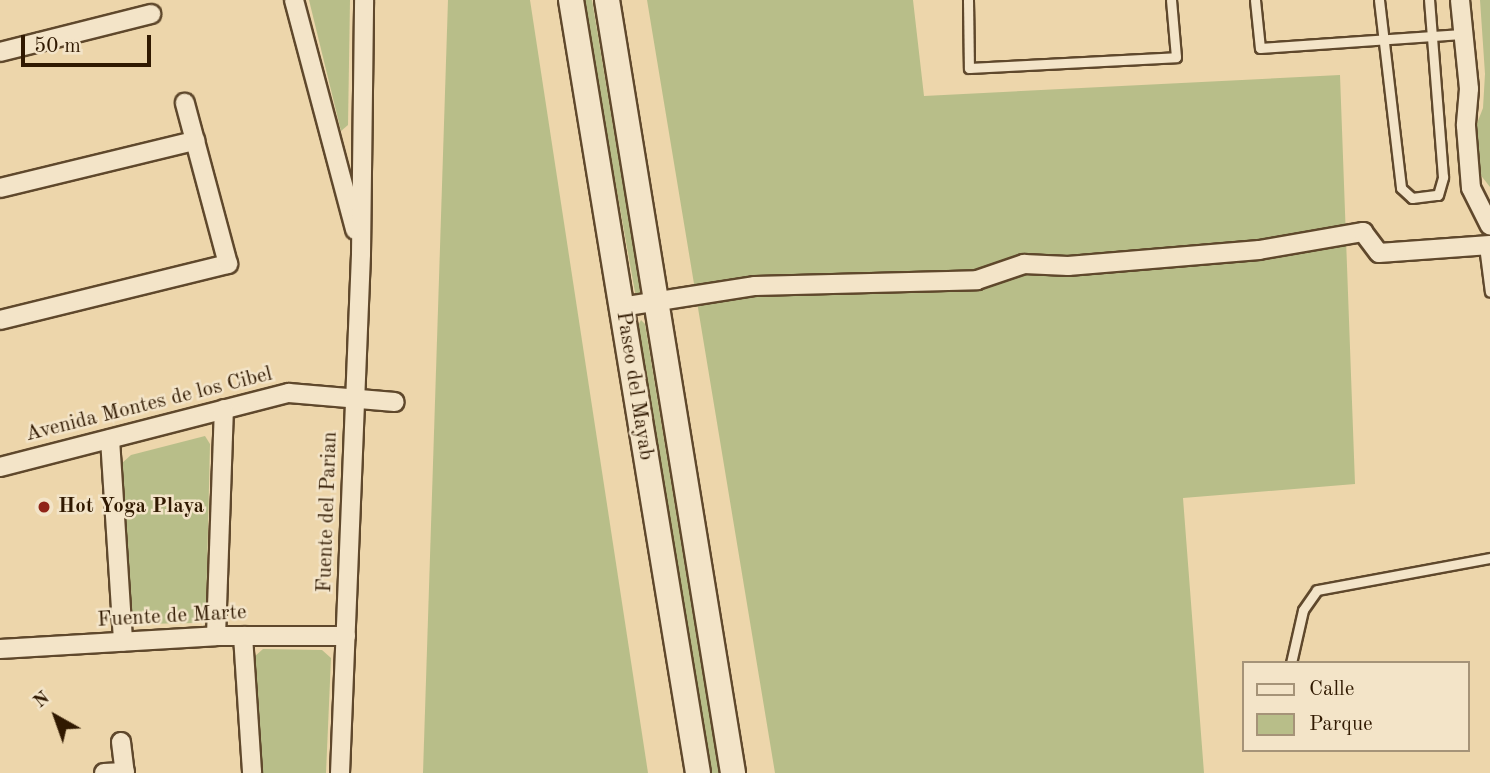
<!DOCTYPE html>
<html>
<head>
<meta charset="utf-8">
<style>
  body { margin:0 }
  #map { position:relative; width:1490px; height:773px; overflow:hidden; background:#edd6ab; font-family:"Old Standard TT",serif }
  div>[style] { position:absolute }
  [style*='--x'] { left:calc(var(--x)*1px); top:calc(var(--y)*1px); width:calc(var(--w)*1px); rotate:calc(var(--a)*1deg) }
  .green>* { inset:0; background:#b8be89 }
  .roads { filter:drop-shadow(2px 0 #5f482c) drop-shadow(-2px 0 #5f482c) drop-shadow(0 2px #5f482c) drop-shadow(0 -2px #5f482c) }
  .service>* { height:9px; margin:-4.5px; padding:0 4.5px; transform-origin:4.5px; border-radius:4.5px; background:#f3e4c8 }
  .minor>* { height:18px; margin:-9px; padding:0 9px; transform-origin:9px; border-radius:9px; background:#f3e4c8 }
  .secondary>* { height:24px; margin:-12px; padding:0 12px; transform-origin:12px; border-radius:12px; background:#f3e4c8 }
  .dots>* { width:19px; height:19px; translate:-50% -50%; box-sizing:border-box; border:4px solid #f3e4c8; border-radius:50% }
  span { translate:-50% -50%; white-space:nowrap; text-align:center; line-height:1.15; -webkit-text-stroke:5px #f3e4c8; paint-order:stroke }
  .street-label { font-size:21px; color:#301901 }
  .poi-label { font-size:21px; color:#301901; font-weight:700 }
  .left { translate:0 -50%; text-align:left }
  .legend { position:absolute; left:1242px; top:661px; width:228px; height:91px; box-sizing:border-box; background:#f3e4c8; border:2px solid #a59378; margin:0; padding:9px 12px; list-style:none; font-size:21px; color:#301901 }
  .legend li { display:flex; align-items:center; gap:14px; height:35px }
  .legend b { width:35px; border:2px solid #a59378 }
  .north { position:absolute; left:21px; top:682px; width:70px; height:70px; -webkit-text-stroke:5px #f3e4c8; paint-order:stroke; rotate:320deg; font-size:19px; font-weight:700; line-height:28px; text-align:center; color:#301901 }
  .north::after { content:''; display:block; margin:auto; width:24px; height:32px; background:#301901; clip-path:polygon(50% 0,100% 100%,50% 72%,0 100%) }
  .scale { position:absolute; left:21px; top:35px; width:130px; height:32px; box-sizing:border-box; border:4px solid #301901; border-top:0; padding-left:9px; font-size:21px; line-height:24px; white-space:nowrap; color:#301901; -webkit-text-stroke:5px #f3e4c8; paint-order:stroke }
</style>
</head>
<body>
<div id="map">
  <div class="green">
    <i style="clip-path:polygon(309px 0,350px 0,348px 125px,341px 131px)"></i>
    <i style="clip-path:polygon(448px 0,530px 0,648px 773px,423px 773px)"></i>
    <i style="clip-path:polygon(583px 0,592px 0,641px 293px,636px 298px)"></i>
    <i style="clip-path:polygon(647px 0,913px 0,924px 96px,1340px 75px,1355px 484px,1183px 498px,1204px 773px,775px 773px)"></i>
    <i style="clip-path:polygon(1480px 0,1490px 0,1490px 187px,1479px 173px,1476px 126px,1483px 108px,1485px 74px)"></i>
    <i style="clip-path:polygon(641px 320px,645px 324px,719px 773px,711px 773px,638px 326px)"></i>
    <i style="clip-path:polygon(205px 436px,210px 444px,206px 612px,197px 623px,137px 624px,132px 618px,121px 464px,131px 455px)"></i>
    <i style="clip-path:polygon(263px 649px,322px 650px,331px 658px,326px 773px,262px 773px,254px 657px)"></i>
  </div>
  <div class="roads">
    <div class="service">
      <i style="--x:968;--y:0;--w:68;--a:89.2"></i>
      <i style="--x:969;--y:68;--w:207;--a:-3"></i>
      <i style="--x:1176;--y:57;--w:57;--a:-95"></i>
      <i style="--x:1255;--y:0;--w:48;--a:84.1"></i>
      <i style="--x:1260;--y:48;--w:202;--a:-4"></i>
      <i style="--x:1379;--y:0;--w:189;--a:83.3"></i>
      <i style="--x:1401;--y:188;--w:15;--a:42"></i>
      <i style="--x:1412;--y:198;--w:26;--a:-7"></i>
      <i style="--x:1438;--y:195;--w:19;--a:-74"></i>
      <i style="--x:1443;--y:177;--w:178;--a:-94.5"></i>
      <i style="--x:1484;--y:246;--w:46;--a:82.6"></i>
      <i style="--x:1291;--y:663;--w:54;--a:-77.2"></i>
      <i style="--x:1303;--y:610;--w:24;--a:-55"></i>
      <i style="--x:1317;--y:590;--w:176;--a:-10.5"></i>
    </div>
    <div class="minor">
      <i style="--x:294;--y:0;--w:238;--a:75.1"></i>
      <i style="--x:1460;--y:0;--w:89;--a:84.2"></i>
      <i style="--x:1469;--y:89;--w:37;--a:95"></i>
      <i style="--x:1466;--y:126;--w:62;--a:85.4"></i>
      <i style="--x:1471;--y:188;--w:42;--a:63.4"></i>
      <i style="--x:0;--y:52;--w:156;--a:-14.1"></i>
      <i style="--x:0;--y:188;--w:201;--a:-13.6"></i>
      <i style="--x:621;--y:307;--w:136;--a:-8.9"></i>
      <i style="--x:755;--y:286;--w:222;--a:-1.5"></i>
      <i style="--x:977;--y:280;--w:50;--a:-18.8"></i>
      <i style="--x:1024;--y:264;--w:44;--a:2.6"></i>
      <i style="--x:1068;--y:266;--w:192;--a:-4.8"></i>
      <i style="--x:1259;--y:250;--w:106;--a:-9.8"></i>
      <i style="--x:1363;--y:232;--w:26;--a:53"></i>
      <i style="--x:1379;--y:253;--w:111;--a:-4.1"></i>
      <i style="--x:0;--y:320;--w:235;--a:-13.8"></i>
      <i style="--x:228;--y:264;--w:167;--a:-105"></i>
      <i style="--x:110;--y:439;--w:203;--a:86.3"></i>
      <i style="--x:0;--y:467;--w:298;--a:-14.4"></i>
      <i style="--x:289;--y:393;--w:106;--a:4.9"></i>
      <i style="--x:216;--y:636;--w:227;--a:-88"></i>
      <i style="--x:243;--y:636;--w:137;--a:86.2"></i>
      <i style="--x:0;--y:649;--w:216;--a:-3.4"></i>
      <i style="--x:216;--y:636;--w:130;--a:0"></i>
      <i style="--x:121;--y:742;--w:31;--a:83"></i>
      <i style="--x:104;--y:773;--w:21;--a:-3"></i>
      <i style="--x:340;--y:773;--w:519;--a:-87.68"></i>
      <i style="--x:361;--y:254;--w:254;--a:-89.3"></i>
    </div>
    <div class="secondary">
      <i style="--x:571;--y:0;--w:783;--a:80.67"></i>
      <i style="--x:607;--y:0;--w:783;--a:80.74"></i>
    </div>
  </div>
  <div class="dots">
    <i style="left:44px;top:507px;background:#8f2418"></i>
  </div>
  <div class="street-label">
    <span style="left:634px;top:386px;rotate:81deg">Paseo del Mayab</span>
    <span style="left:149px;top:405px;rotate:-14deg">Avenida Montes de los Cibel</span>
    <span style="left:328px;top:512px;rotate:-88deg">Fuente del Parian</span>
    <span style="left:172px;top:617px;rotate:-3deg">Fuente de Marte</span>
  </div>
  <div class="poi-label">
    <span class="left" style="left:58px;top:507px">Hot Yoga Playa</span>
  </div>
  <ul class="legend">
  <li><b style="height:9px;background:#f3e4c8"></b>Calle</li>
  <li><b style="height:19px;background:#b8be89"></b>Parque</li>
  </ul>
  <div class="north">N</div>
  <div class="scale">50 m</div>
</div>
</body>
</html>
